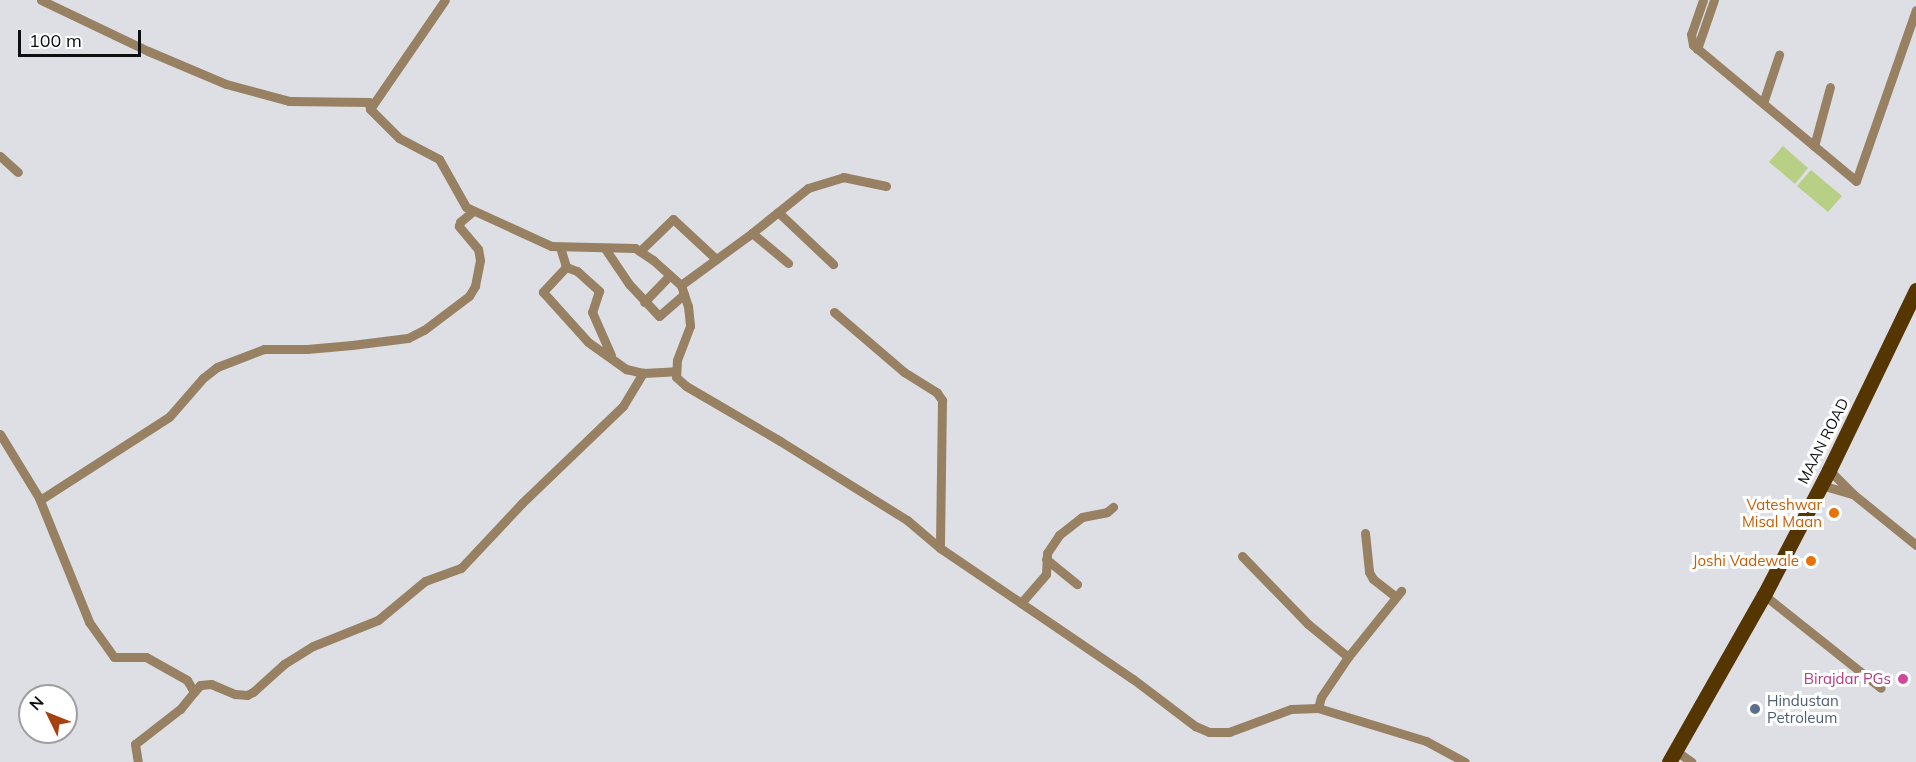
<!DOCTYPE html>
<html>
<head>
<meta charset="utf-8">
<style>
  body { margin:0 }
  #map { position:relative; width:1916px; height:762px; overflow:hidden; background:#dddfe4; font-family:Mulish,sans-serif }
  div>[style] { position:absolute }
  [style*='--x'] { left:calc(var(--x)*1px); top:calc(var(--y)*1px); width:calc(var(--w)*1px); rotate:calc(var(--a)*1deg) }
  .green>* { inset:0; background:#b8cf86 }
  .street>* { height:9px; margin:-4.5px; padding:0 4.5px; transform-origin:4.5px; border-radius:4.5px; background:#988163 }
  .primary>* { height:15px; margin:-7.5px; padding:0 7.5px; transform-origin:7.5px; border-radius:7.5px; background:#553500 }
  .dots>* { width:16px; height:16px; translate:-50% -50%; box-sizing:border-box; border:3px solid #fff; border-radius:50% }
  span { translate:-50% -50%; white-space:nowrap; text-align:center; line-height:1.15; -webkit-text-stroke:6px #fff; paint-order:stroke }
  .street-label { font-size:15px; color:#0e0f10 }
  .food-label { font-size:15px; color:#c56008 }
  .right { translate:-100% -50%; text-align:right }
  .hotel-label { font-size:15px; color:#b23c85 }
  .service-label { font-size:15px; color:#4e5e75 }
  .left { translate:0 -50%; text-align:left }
  .north { position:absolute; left:18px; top:684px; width:60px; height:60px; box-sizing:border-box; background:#fff; border:2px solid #9f9f9f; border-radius:50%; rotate:313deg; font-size:16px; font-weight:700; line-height:24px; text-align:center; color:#0e0f10 }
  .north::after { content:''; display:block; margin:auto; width:21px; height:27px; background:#a64111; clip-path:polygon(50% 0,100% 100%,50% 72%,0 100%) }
  .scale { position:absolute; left:18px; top:30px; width:123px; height:27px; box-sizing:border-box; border:3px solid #0e0f10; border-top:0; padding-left:8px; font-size:18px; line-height:21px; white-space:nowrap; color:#0e0f10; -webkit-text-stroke:4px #fff; paint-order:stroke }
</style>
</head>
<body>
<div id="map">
  <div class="green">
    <i style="clip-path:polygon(1783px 146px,1808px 168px,1795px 184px,1769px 162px)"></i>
    <i style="clip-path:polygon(1811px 170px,1842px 196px,1828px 212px,1797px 186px)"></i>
  </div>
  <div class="street">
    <i style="--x:41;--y:0;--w:119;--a:25.5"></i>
    <i style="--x:148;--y:51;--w:85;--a:22.9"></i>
    <i style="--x:226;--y:84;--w:65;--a:15.1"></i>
    <i style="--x:289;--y:101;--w:80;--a:0.7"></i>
    <i style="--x:369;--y:102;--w:7;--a:82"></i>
    <i style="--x:370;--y:109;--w:41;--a:45"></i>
    <i style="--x:399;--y:138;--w:45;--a:27.7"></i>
    <i style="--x:439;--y:159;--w:55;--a:60.6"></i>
    <i style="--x:466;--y:207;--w:94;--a:24.6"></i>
    <i style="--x:551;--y:246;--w:84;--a:1.4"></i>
    <i style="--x:635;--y:248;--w:22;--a:34"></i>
    <i style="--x:653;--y:260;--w:38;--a:42"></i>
    <i style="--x:681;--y:285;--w:22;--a:72"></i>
    <i style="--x:688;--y:306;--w:20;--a:84"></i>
    <i style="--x:690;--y:326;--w:36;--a:111"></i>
    <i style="--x:677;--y:360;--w:17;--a:93"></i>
    <i style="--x:676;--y:377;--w:13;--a:42"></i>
    <i style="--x:686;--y:386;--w:109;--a:30.3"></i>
    <i style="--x:780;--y:441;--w:150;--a:31.9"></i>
    <i style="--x:907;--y:520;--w:43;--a:40.3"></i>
    <i style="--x:940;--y:548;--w:233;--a:34.2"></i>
    <i style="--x:1133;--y:679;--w:78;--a:37.2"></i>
    <i style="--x:1195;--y:726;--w:15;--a:23"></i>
    <i style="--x:1209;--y:732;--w:20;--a:0"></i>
    <i style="--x:1229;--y:732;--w:66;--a:-20.4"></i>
    <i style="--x:1291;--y:709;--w:27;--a:-2"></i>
    <i style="--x:1318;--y:708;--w:113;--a:17"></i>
    <i style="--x:1426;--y:741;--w:44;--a:28.3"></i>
    <i style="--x:1703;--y:0;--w:36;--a:109"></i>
    <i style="--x:1691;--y:34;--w:11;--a:80"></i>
    <i style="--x:1693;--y:45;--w:212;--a:39.8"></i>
    <i style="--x:1856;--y:181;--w:181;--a:-70.7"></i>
    <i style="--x:1697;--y:49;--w:52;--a:-70.9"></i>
    <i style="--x:1763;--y:103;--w:51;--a:-71.6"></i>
    <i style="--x:370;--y:109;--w:132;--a:-55.5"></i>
    <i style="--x:1814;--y:146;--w:61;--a:-74.8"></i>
    <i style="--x:0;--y:156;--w:24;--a:42"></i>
    <i style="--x:778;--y:212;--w:76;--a:43.4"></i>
    <i style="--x:752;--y:233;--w:47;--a:39.8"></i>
    <i style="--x:560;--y:247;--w:21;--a:73"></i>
    <i style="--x:566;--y:267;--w:34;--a:133"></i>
    <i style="--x:543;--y:292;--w:67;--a:48"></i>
    <i style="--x:588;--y:342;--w:47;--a:35.4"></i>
    <i style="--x:626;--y:369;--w:17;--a:13"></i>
    <i style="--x:606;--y:250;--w:41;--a:55.9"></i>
    <i style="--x:629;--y:284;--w:44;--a:46.8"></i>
    <i style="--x:659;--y:316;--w:33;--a:-41"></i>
    <i style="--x:640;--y:251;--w:46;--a:-44.1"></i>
    <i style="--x:673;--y:219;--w:59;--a:42.9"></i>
    <i style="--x:566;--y:267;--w:12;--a:20"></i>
    <i style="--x:577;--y:271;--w:30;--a:42"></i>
    <i style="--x:599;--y:291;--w:22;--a:108"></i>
    <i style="--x:592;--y:312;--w:47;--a:66.2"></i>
    <i style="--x:681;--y:285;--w:88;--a:-36.2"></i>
    <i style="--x:752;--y:233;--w:72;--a:-38.8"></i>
    <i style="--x:808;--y:188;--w:37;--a:-17"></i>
    <i style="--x:843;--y:177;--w:44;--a:11.8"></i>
    <i style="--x:644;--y:302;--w:37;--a:-46"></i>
    <i style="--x:834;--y:312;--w:92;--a:40.6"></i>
    <i style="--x:904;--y:372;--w:39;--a:32"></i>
    <i style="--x:937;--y:393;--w:9;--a:54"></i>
    <i style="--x:942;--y:400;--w:148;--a:90.8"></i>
    <i style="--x:0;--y:434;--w:75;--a:58.6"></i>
    <i style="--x:39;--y:498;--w:134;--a:68"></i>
    <i style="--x:89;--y:622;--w:43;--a:54.5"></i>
    <i style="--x:114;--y:657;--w:32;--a:0"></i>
    <i style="--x:146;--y:657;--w:47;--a:29.3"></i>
    <i style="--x:187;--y:680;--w:14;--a:60"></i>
    <i style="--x:194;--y:692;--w:22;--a:129"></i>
    <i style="--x:180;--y:709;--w:57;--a:142.1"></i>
    <i style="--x:135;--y:744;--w:18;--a:81"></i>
    <i style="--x:1829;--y:470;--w:34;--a:45"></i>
    <i style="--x:1853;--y:494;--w:81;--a:39"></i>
    <i style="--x:1821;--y:485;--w:33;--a:16"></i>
    <i style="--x:40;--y:500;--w:153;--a:-32.8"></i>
    <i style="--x:169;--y:417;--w:52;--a:-48.9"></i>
    <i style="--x:203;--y:378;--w:18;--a:-38"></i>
    <i style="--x:217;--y:367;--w:50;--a:-21"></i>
    <i style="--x:264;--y:349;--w:43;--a:0"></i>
    <i style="--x:307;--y:349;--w:45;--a:-5.1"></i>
    <i style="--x:352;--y:345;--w:56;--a:-7.1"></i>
    <i style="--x:408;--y:338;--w:18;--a:-27"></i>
    <i style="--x:424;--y:330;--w:56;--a:-37.1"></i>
    <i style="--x:469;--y:296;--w:12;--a:-59"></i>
    <i style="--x:475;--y:286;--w:26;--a:-79"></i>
    <i style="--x:480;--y:260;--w:11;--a:-100"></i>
    <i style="--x:478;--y:249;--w:30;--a:-130"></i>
    <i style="--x:459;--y:226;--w:4;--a:-76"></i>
    <i style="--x:460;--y:222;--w:17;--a:-40"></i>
    <i style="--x:1365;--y:533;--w:39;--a:84"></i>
    <i style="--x:1369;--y:572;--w:8;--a:60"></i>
    <i style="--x:1373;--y:579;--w:29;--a:38"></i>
    <i style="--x:1242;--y:556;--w:95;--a:45.9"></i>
    <i style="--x:1308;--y:624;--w:52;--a:39.5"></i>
    <i style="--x:1046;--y:559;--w:40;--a:39"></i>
    <i style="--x:1764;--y:595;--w:149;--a:38.5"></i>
    <i style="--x:1021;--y:603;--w:38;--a:-49"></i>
    <i style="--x:1046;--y:574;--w:21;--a:-87"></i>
    <i style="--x:1047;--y:553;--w:22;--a:-56"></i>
    <i style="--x:1059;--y:535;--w:29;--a:-38"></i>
    <i style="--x:1082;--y:517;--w:25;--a:-11"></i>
    <i style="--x:1107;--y:512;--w:8;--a:-40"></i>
    <i style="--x:194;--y:692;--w:9;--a:-49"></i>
    <i style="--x:200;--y:685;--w:11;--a:-5"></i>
    <i style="--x:211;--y:684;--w:26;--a:23"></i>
    <i style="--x:235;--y:694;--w:12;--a:5"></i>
    <i style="--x:247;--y:695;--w:7;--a:-27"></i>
    <i style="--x:253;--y:692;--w:42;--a:-42.1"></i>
    <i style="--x:284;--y:664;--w:34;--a:-32"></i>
    <i style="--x:313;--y:646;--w:70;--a:-21.8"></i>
    <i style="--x:378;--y:620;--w:61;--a:-39.7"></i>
    <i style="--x:425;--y:581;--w:38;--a:-20"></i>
    <i style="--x:461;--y:568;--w:89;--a:-46.8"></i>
    <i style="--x:522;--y:503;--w:140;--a:-43.8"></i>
    <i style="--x:623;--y:406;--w:39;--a:-59"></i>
    <i style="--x:643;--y:373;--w:33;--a:-3"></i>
    <i style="--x:1318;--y:708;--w:11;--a:-75"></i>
    <i style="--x:1321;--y:697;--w:48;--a:-56"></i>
    <i style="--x:1348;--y:657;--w:85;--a:-51.2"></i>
    <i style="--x:1676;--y:751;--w:19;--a:35"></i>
  </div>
  <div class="primary">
    <i style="--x:1669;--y:762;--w:192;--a:-60.4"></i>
    <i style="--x:1764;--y:595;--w:141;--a:-62.5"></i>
    <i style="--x:1829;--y:470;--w:200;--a:-64.2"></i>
  </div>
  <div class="dots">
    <i style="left:1834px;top:513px;background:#e8710a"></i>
    <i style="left:1811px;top:561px;background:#e8710a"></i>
    <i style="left:1903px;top:679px;background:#d1479c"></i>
    <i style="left:1755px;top:709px;background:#5c6f8a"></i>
  </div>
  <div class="street-label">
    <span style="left:1823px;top:441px;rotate:-63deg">MAAN ROAD</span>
  </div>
  <div class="food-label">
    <span class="right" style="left:1822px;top:513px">Vateshwar<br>Misal Maan</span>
    <span class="right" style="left:1799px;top:561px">Joshi Vadewale</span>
  </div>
  <div class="hotel-label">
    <span class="right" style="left:1891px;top:679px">Birajdar PGs</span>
  </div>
  <div class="service-label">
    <span class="left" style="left:1767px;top:709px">Hindustan<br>Petroleum</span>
  </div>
  <div class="north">N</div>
  <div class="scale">100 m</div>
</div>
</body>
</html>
